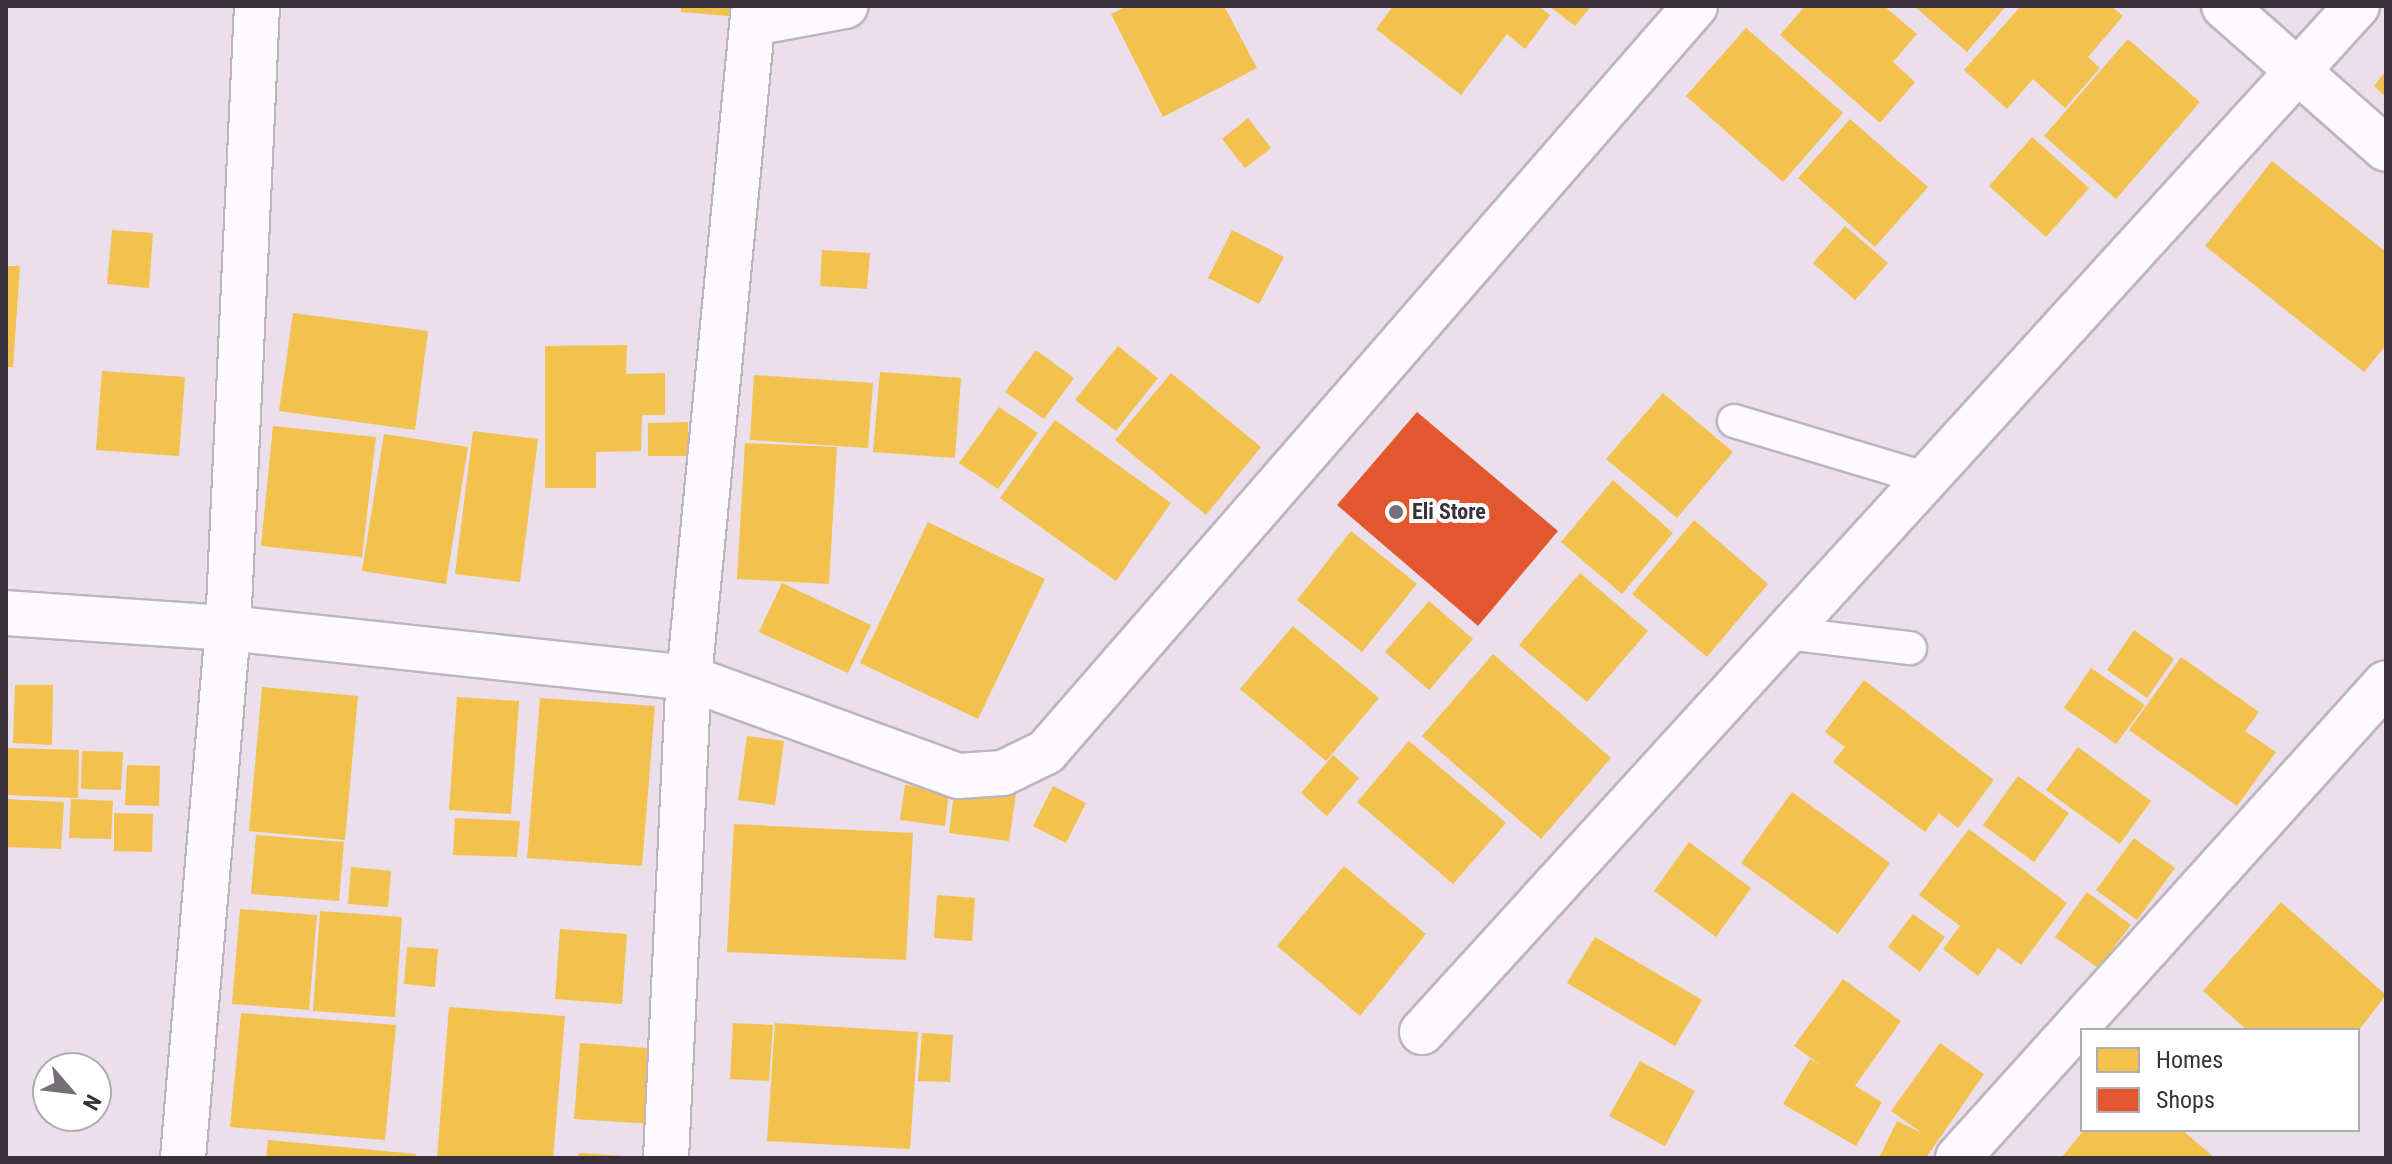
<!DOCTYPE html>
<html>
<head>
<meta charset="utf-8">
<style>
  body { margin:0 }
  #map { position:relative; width:2392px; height:1164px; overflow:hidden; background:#eadfeb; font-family:"Roboto Condensed",sans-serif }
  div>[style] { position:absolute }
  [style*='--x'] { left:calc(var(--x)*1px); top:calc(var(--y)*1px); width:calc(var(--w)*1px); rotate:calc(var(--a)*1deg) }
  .homes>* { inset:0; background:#f2c14e }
  .shops>* { inset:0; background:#e4572e }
  .roads { filter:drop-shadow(2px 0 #bdb4bd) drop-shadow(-2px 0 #bdb4bd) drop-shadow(0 2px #bdb4bd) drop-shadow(0 -2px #bdb4bd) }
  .service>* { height:32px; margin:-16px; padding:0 16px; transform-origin:16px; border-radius:16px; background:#fcfafc }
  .minor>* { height:44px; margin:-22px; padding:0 22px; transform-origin:22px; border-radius:22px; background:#fcfafc }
  .dots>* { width:22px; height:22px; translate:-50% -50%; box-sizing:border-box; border:4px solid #fff; border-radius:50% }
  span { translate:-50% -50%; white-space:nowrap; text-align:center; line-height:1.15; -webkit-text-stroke:8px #fff; paint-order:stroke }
  .poi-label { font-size:22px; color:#39313a; font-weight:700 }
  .left { translate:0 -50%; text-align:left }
  .frame { position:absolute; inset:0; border:8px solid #39313a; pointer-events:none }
  .legend { position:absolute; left:2080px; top:1028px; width:280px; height:104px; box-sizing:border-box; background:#fff; border:2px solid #b0adb0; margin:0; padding:10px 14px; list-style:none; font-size:24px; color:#39313a }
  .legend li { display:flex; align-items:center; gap:16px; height:40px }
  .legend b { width:40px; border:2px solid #b0adb0 }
  .north { position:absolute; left:32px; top:1052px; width:80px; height:80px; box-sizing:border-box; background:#fff; border:2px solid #b0adb0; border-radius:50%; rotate:118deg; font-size:22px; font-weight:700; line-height:32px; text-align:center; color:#39313a }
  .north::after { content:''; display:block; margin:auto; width:28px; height:36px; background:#776e78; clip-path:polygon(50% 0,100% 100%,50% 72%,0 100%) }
</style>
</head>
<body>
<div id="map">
  <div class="homes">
    <i style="clip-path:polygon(681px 6px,730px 6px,729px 16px,681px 12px)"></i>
    <i style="clip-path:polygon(1128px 6px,1224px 6px,1257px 68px,1163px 117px,1111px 14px)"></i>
    <i style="clip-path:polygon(1393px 6px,1538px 6px,1550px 15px,1525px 49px,1507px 34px,1461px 95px,1376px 29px)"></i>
    <i style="clip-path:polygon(1549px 6px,1591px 6px,1575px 26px)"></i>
    <i style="clip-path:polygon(1805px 6px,1884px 6px,1917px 34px,1893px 62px,1915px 82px,1880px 123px,1780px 35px)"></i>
    <i style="clip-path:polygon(1914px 6px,2006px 6px,1967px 52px)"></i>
    <i style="clip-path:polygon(2021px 6px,2111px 6px,2123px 16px,2088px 57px,2100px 68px,2065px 108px,2033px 79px,2007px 109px,1964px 70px)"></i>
    <i style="clip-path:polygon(1746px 28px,1843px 113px,1783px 182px,1686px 96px)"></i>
    <i style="clip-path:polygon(2128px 39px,2200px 102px,2116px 199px,2044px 136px)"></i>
    <i style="clip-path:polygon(2386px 71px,2386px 97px,2374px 86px)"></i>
    <i style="clip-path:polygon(1248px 118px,1271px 148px,1245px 168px,1222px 139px)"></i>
    <i style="clip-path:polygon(1850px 119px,1928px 187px,1875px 247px,1798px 178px)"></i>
    <i style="clip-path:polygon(2032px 137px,2089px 188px,2046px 237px,1989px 186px)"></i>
    <i style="clip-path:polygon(2272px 161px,2386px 252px,2386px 345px,2364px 372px,2205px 246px)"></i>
    <i style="clip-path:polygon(1845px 226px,1888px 263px,1855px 300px,1813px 263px)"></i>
    <i style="clip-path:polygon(112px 230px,153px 233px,149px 288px,107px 284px)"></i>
    <i style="clip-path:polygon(1232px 230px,1284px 257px,1259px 304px,1208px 278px)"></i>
    <i style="clip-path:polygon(822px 250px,870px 253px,867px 289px,820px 286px)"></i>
    <i style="clip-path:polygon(6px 266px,20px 266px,13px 367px,6px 367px)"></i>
    <i style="clip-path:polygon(293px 313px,428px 331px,415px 430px,279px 411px)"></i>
    <i style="clip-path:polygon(627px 345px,626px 374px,665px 373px,665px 415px,642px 415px,641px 451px,596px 452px,596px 488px,545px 488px,545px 346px)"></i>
    <i style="clip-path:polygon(1118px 346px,1158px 378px,1116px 431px,1075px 400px)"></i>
    <i style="clip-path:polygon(1036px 350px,1074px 378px,1044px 419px,1005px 392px)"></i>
    <i style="clip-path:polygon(102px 371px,185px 377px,179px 456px,96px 450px)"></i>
    <i style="clip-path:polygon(880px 372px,961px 378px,955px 458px,873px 452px)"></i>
    <i style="clip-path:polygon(1171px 373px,1261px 447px,1206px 515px,1115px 440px)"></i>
    <i style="clip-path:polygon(754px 375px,873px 383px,868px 448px,750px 440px)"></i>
    <i style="clip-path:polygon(1663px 393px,1733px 452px,1677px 518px,1606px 459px)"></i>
    <i style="clip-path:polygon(999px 407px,1038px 433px,998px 489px,959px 463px)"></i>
    <i style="clip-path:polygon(1055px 420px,1171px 503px,1116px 581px,1000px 498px)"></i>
    <i style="clip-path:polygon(688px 422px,688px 456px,648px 456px,648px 423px)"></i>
    <i style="clip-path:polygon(273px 426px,376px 437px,362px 557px,261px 546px)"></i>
    <i style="clip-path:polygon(473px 431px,538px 439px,520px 582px,455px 574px)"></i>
    <i style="clip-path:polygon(384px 434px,468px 447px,446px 584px,362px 571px)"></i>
    <i style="clip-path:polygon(745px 443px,837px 447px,829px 584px,737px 579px)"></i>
    <i style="clip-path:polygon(1613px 480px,1673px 533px,1622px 594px,1561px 542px)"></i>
    <i style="clip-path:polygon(1694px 520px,1768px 584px,1707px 657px,1632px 594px)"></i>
    <i style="clip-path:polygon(928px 522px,1045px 579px,978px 719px,860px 663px)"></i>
    <i style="clip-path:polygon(1351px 531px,1417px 584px,1362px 652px,1297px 600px)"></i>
    <i style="clip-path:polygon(1580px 573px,1648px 631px,1587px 702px,1519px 645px)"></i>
    <i style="clip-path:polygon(782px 583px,871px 625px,848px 673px,759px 632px)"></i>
    <i style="clip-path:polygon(1429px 601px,1473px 639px,1429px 690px,1385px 652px)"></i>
    <i style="clip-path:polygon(1293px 626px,1379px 698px,1326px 761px,1240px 689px)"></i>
    <i style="clip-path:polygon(2134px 630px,2174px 659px,2147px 698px,2107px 670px)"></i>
    <i style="clip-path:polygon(1493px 654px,1611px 758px,1541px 839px,1422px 736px)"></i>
    <i style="clip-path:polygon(2181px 657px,2259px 712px,2245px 731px,2276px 752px,2237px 806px,2129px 730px)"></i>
    <i style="clip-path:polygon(2091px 668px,2145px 705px,2116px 744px,2064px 708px)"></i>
    <i style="clip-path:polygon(1864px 680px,1994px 780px,1958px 828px,1939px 813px,1925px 832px,1833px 762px,1845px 747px,1825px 732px)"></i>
    <i style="clip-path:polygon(15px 685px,53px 685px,52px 745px,13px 743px)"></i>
    <i style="clip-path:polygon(262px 687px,358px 696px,345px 840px,249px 831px)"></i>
    <i style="clip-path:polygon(457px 697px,519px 701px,511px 814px,449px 810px)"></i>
    <i style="clip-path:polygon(540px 698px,655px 706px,642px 866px,527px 858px)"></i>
    <i style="clip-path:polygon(747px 736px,784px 741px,775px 805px,738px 800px)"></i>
    <i style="clip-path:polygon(1409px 741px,1506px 823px,1453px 884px,1357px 802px)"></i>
    <i style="clip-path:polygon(2078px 747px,2151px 801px,2120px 844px,2046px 790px)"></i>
    <i style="clip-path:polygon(6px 748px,79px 750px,78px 798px,6px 795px)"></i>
    <i style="clip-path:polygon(82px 751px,123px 752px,121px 790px,81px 789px)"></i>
    <i style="clip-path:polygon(1333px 755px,1359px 778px,1327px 816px,1301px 793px)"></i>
    <i style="clip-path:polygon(127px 765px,160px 766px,159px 806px,125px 805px)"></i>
    <i style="clip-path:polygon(2018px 776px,2069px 813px,2034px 862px,1983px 825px)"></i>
    <i style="clip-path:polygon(905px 785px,949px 791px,945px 826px,900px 820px)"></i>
    <i style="clip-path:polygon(955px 786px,1016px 794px,1009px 841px,949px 833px)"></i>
    <i style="clip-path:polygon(1053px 786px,1086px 803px,1066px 843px,1033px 826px)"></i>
    <i style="clip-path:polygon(1792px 792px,1890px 863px,1838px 934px,1741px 863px)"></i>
    <i style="clip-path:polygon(6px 799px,64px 802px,61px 849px,6px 847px)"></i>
    <i style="clip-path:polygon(71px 799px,113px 801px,111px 839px,69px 838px)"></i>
    <i style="clip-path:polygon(114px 813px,153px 814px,152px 852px,114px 851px)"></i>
    <i style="clip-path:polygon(455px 818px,520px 821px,517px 857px,453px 855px)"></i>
    <i style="clip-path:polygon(734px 824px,913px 833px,906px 960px,727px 952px)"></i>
    <i style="clip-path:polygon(1969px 829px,2067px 903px,2021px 965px,1998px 948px,1978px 976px,1943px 949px,1960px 926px,1919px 895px)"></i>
    <i style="clip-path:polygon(256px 835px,344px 842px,339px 901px,251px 894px)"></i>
    <i style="clip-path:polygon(2134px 838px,2175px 868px,2137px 920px,2096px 890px)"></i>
    <i style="clip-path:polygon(1689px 842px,1751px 888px,1716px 937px,1654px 891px)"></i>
    <i style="clip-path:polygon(1344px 866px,1426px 934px,1360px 1016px,1277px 946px)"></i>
    <i style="clip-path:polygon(351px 867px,391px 871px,388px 907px,348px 904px)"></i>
    <i style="clip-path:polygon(2087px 892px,2131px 925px,2098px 968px,2055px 937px)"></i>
    <i style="clip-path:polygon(937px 895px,975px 898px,972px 941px,934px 938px)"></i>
    <i style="clip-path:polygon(2281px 902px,2386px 995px,2359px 1030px,2247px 1030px,2203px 991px)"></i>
    <i style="clip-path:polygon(240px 909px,317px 915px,309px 1010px,232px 1004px)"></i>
    <i style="clip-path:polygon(320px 911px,402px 917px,395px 1017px,313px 1011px)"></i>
    <i style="clip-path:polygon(1913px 914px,1945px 937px,1920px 972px,1888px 947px)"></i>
    <i style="clip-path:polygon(560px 929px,627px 934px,622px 1004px,555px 999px)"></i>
    <i style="clip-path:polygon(1595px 937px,1702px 1000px,1675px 1046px,1567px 983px)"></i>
    <i style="clip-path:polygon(407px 947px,438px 949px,435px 987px,404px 984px)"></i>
    <i style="clip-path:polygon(1843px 979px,1901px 1021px,1855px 1086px,1882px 1102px,1856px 1146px,1783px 1104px,1810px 1059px,1822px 1066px,1794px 1046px)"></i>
    <i style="clip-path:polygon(449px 1007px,565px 1016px,553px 1158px,437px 1158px)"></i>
    <i style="clip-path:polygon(241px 1013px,396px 1025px,385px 1140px,230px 1127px)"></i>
    <i style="clip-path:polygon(733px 1023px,773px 1025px,769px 1081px,730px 1079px)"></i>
    <i style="clip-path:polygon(775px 1023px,918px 1032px,910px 1149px,767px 1141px)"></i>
    <i style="clip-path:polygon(922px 1033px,953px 1035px,950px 1082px,918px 1081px)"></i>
    <i style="clip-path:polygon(580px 1043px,660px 1049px,654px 1124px,574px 1119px)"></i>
    <i style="clip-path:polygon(1940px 1043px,1984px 1074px,1926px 1158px,1879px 1158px,1897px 1121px,1922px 1133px,1891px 1111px)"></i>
    <i style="clip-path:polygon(1640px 1061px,1695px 1091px,1665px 1146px,1609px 1116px)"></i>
    <i style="clip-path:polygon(2084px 1130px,2182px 1130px,2215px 1158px,2061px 1158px)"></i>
    <i style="clip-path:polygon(268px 1140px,416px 1154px,415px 1158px,266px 1158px)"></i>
    <i style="clip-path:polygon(579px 1153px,623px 1156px,623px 1158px,578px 1158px)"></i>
  </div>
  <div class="shops">
    <i style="clip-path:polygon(1417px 412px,1558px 531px,1478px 626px,1337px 505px)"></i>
  </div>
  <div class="roads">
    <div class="service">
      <i style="--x:1734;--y:421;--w:202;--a:16.7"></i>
      <i style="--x:1787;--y:633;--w:124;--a:7"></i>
    </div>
    <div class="minor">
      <i style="--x:2224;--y:6;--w:216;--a:41.4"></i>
      <i style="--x:753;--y:23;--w:94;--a:-10.5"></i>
      <i style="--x:6;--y:613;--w:223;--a:3.9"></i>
      <i style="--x:228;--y:628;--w:464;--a:6.2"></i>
      <i style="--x:689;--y:678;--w:286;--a:20"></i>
      <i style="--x:958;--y:776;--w:45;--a:-3.8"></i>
      <i style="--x:1003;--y:773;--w:48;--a:-26"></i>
      <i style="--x:1046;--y:752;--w:989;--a:-48.98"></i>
      <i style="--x:1422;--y:1032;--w:1388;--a:-47.66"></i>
      <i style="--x:183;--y:1158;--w:532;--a:-85.15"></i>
      <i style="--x:228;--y:628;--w:623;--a:-87.33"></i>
      <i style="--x:666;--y:1158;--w:481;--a:-87.3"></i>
      <i style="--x:689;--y:678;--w:675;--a:-84.48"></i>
      <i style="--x:1958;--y:1158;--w:639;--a:-47.98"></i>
    </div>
  </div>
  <div class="dots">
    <i style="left:1396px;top:512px;background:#776e78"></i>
  </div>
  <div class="poi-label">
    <span class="left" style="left:1412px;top:512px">Eli Store</span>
  </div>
  <div class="frame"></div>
  <ul class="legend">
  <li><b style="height:22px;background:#f2c14e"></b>Homes</li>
  <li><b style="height:22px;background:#e4572e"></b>Shops</li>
  </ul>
  <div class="north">N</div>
</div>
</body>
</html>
